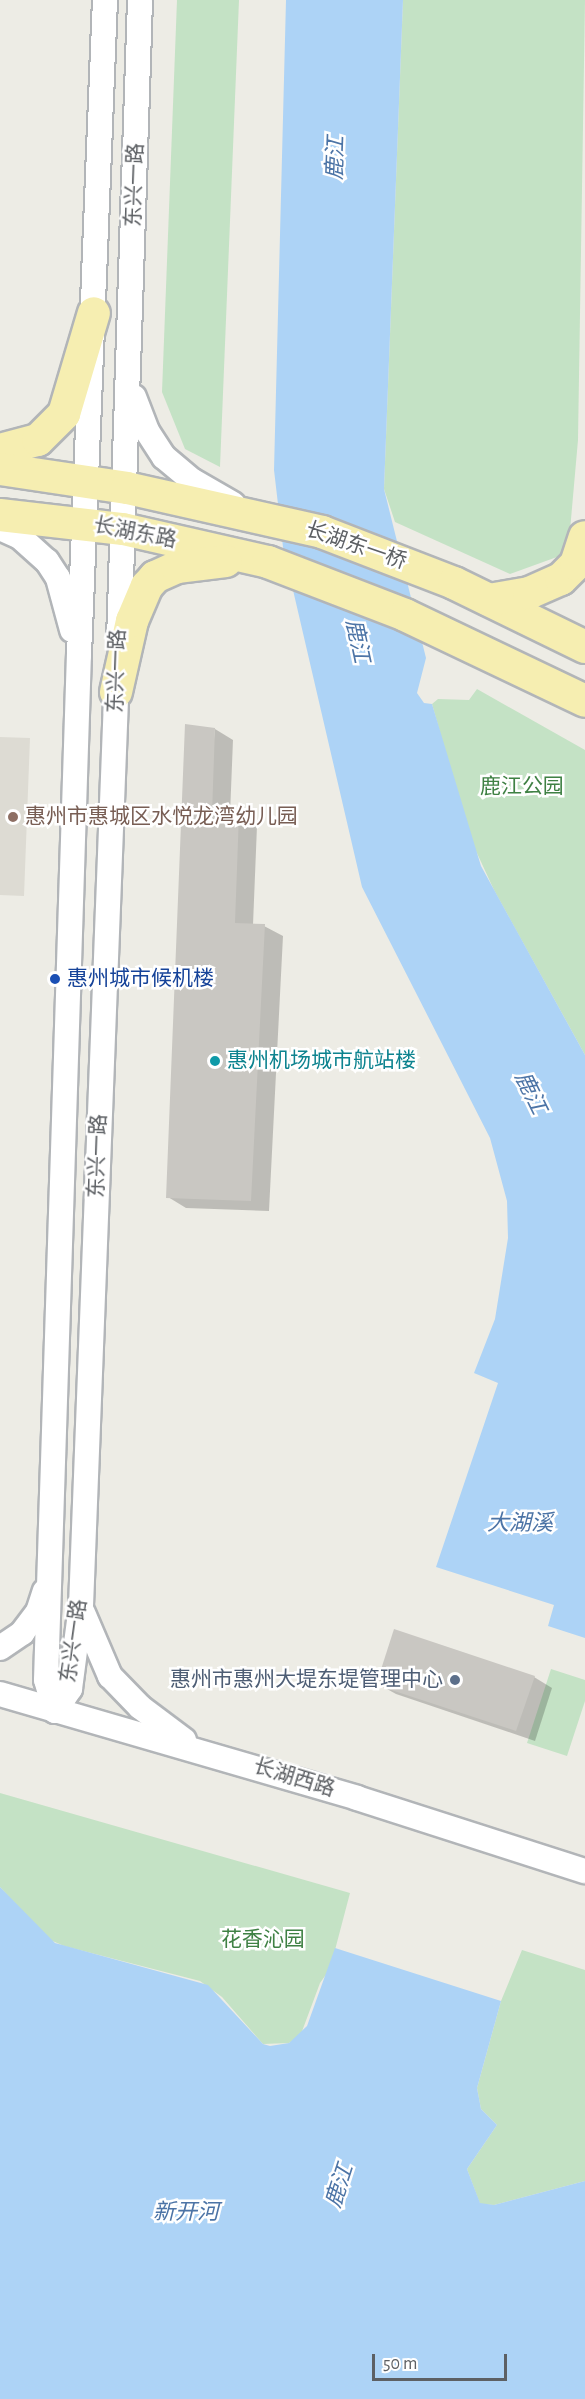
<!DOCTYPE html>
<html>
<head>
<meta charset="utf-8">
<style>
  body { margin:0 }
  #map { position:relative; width:585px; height:2399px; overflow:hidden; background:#edece5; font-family:"Alegreya Sans","Noto Sans SC",sans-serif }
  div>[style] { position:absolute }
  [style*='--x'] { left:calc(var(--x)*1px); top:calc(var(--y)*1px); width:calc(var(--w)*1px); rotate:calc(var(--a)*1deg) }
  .education>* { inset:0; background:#dddbd3 }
  .green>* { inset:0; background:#c4e2c5 }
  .water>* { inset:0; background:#add3f6 }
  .shadow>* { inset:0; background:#0003 }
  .building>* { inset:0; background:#c9c7c2 }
  .roads { filter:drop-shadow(2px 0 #b2b5b8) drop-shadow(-2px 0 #b2b5b8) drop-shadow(0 2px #b2b5b8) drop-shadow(0 -2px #b2b5b8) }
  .minor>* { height:24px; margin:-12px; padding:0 12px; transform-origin:12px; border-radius:12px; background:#fff }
  .major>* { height:32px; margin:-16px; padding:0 16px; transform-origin:16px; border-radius:16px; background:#f6eeb1 }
  .dots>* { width:16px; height:16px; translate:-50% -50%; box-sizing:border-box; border:3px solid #fff; border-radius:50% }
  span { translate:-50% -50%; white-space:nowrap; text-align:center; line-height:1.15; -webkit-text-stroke:5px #fff; paint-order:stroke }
  .street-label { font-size:21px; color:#5d6064 }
  .park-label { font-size:21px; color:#3f8144 }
  .education-label { font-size:21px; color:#785e54 }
  .left { translate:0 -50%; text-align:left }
  .transit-label { font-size:21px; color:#164399 }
  .culture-label { font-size:21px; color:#0d838f }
  .service-label { font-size:21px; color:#4e5e75 }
  .right { translate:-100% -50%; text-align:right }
  .water-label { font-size:22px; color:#4c74a6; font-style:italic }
  .scale { position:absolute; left:372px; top:2354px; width:135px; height:27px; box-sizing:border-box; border:3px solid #5d6064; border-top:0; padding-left:8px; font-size:18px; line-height:21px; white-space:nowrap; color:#5d6064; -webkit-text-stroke:4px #fff; paint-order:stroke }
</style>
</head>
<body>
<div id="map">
  <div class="education">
    <i style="clip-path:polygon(0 737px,30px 738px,24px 896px,0 895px)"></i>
  </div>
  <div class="green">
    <i style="clip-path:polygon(177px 0,239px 0,220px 467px,185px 449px,162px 392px)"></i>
    <i style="clip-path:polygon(403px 0,585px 0,578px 440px,568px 553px,510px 574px,395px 522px,384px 489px)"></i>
    <i style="clip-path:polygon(477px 689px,585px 750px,585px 1055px,494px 890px,470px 838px,432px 704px,438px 699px,469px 700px)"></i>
    <i style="clip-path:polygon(551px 1669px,585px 1680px,585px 1701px,567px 1756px,527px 1743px)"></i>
    <i style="clip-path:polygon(0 1793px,350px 1893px,330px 1969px,320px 1983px,301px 2034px,289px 2043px,263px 2044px,222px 1997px,200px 1981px,64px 1946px,48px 1939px,0 1887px)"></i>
    <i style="clip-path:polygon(522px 1950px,585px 1970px,585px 2181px,494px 2205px,480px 2204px,467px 2169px,497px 2125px,481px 2109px,477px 2088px,501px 2001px)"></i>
  </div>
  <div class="water">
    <i style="clip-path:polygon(286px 0,403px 0,384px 489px,426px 658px,417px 693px,424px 703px,432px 704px,481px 866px,585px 1055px,585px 1638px,548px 1626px,554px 1605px,436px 1567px,498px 1383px,474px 1373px,495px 1319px,508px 1238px,507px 1201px,490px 1138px,362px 887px,283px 547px,274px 470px)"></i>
    <i style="clip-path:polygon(0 1887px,55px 1943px,208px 1985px,263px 2044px,270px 2046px,289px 2043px,307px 2026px,335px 1948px,501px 2001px,477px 2088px,481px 2109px,497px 2125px,467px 2169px,480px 2203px,494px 2205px,585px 2181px,585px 2399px,0 2399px)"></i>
  </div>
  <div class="shadow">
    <i style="clip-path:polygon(215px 729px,233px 740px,230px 815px,239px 815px,257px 826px,253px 925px,264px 926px,283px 936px,269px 1211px,186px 1208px,168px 1197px)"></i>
    <i style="clip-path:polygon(534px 1677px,552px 1688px,535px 1741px,396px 1694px,378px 1684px)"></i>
  </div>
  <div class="building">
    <i style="clip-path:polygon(185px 724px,215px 728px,212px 814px,239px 814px,235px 923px,265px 924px,251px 1201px,166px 1198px)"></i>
    <i style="clip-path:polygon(394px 1629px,535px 1676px,516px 1731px,376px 1685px)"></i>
  </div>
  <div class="roads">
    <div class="minor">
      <i style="--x:134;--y:397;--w:36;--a:69"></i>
      <i style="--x:147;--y:431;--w:31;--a:57"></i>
      <i style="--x:164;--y:457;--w:38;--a:40"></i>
      <i style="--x:193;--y:481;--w:46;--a:29.9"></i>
      <i style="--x:0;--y:528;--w:22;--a:24"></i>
      <i style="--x:20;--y:537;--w:36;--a:42"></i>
      <i style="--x:47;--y:561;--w:20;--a:57"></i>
      <i style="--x:58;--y:578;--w:54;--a:74.9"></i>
      <i style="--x:119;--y:640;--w:640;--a:-88.12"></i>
      <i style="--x:83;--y:1613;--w:69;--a:66.8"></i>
      <i style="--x:110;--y:1676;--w:43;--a:45.9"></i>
      <i style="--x:140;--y:1707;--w:55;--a:36.9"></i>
      <i style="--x:0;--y:1648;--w:27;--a:-34"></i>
      <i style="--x:22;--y:1633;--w:26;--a:-53"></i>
      <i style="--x:38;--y:1612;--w:22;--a:-72"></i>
      <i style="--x:0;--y:1694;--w:372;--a:16.2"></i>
      <i style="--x:357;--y:1798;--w:239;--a:17.8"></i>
      <i style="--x:55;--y:1711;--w:27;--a:-56"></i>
      <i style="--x:70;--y:1689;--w:84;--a:-82.5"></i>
      <i style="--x:81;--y:1606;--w:932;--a:-87.79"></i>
      <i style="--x:55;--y:1711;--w:32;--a:-106"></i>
      <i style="--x:46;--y:1680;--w:1026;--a:-88.16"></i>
      <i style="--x:79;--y:655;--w:656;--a:-87.73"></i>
    </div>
    <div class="major">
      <i style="--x:0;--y:450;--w:39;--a:-15"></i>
      <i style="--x:38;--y:440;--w:37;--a:-45"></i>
      <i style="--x:64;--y:414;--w:105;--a:-73.5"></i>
      <i style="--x:0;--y:469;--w:128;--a:8.5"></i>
      <i style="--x:127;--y:488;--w:200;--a:12.7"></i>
      <i style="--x:322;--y:532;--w:142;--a:21.1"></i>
      <i style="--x:454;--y:583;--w:146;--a:26"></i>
      <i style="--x:0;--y:515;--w:124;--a:6.5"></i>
      <i style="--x:123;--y:529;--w:149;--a:12.8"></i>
      <i style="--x:268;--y:562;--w:147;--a:21.1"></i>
      <i style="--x:405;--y:615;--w:199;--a:25.5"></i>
      <i style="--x:489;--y:600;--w:41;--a:-9.9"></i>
      <i style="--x:529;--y:593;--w:35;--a:-24"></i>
      <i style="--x:561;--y:579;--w:21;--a:-45"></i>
      <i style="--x:576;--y:564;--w:28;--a:-72"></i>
      <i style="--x:116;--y:692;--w:73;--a:-77.3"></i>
      <i style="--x:132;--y:621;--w:38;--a:-67"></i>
      <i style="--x:147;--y:586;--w:12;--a:-48"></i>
      <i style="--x:155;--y:577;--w:24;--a:-24"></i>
      <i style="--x:177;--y:567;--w:49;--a:-7"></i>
    </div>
  </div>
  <div class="dots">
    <i style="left:13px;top:817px;background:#8d6e63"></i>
    <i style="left:55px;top:979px;background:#1a4fb4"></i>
    <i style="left:215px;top:1061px;background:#0f9aa8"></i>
    <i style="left:455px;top:1680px;background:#5c6f8a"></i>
  </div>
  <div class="street-label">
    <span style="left:135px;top:185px;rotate:-88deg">东兴一路</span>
    <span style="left:135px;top:533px;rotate:11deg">长湖东路</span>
    <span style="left:356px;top:546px;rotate:19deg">长湖东一桥</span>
    <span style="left:117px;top:671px;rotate:-88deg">东兴一路</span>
    <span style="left:98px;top:1156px;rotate:-88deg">东兴一路</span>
    <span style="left:74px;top:1641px;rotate:-82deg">东兴一路</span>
    <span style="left:294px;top:1778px;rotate:17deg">长湖西路</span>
  </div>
  <div class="park-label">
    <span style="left:522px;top:787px">鹿江公园</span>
    <span style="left:263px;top:1940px">花香沁园</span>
  </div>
  <div class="education-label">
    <span class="left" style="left:25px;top:817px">惠州市惠城区水悦龙湾幼儿园</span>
  </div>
  <div class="transit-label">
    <span class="left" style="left:67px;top:979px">惠州城市候机楼</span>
  </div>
  <div class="culture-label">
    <span class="left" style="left:227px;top:1061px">惠州机场城市航站楼</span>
  </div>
  <div class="service-label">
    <span class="right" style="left:443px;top:1680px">惠州市惠州大堤东堤管理中心</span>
  </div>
  <div class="water-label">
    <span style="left:336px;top:158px;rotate:-88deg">鹿江</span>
    <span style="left:357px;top:641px;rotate:78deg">鹿江</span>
    <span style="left:530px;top:1093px;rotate:64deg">鹿江</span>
    <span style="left:520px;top:1524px">大湖溪</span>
    <span style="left:340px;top:2186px;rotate:-72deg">鹿江</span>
    <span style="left:186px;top:2213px">新开河</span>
  </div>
  <div class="scale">50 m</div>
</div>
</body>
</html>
